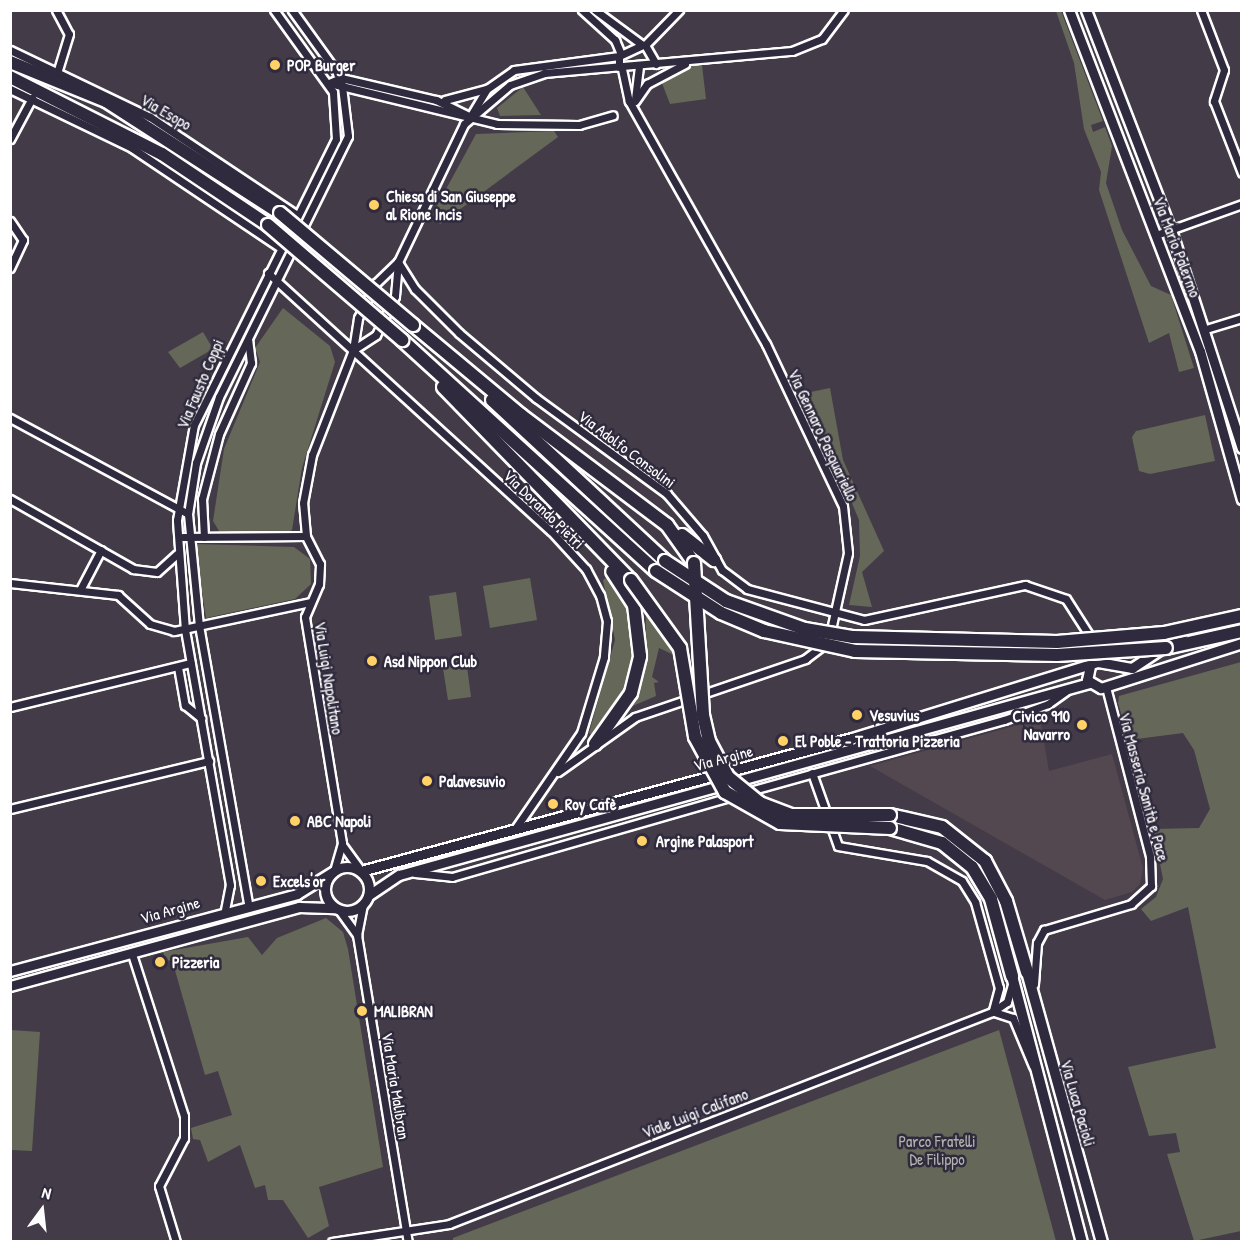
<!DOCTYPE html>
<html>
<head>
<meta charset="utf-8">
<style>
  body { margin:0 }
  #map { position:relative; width:1252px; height:1252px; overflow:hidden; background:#443b48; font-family:"Patrick Hand",sans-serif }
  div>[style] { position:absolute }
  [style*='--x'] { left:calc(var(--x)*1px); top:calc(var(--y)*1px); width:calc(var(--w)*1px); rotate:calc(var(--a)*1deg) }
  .built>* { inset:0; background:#534750 }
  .green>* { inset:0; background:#656759 }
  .roads { filter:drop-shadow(2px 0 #fff) drop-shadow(-2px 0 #fff) drop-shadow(0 2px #fff) drop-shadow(0 -2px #fff) }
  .minor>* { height:7px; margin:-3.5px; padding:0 3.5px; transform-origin:3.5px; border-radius:3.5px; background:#2f2a3d }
  .tertiary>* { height:9px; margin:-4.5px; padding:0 4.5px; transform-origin:4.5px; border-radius:4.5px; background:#2f2a3d }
  .tertiary>.ring { margin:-4.5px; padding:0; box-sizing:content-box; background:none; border:9px solid #2f2a3d; border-radius:50% }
  .secondary>* { height:10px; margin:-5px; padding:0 5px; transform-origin:5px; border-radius:5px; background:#2f2a3d }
  .trunk>* { height:12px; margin:-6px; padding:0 6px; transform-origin:6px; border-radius:6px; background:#2f2a3d }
  .bridges { filter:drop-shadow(2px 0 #fff) drop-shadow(-2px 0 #fff) drop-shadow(0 2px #fff) drop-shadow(0 -2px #fff) }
  .trunk-bridge>* { height:12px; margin:-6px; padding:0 6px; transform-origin:6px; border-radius:6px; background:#2f2a3d }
  .dots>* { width:16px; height:16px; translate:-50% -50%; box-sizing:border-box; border:3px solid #2f2a3d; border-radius:50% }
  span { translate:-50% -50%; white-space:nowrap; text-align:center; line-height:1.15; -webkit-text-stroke:5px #2f2a3d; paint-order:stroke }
  .poi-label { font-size:16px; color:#fff; font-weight:700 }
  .left { translate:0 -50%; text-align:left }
  .right { translate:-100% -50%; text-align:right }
  .street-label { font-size:16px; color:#fff }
  .park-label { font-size:16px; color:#b2b3ac }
  .frame { position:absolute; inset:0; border:12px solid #fff; pointer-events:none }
  .north { position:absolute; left:12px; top:1180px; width:60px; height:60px; -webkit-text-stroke:4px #2f2a3d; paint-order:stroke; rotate:15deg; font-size:16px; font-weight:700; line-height:24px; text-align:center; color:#fff }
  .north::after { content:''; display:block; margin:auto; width:21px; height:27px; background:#fff; clip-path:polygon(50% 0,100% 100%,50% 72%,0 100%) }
</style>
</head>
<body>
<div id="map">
  <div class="built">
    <i style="clip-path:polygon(1040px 719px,1049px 771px,1112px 754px,1143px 868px,1140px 884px,1132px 892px,1105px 900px,870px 766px)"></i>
  </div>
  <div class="green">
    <i style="clip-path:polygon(1056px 11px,1061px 11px,1103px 121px,1091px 125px,1093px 132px,1105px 127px,1112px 146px,1106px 183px,1122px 230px,1151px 286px,1171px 295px,1194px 368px,1179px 372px,1169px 333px,1149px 343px,1099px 190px,1101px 172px,1084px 129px,1074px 63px)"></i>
    <i style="clip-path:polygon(678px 65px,702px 65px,706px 99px,670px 104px,660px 78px,676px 74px)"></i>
    <i style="clip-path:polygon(523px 87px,541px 115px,500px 116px,497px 108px)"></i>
    <i style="clip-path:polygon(554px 131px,558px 137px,440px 224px,432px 215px,476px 134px)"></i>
    <i style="clip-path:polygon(283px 308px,330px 346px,335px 362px,302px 468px,292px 530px,282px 535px,219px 531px,213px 521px,224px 449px,260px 362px,255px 348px)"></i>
    <i style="clip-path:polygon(203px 332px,213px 349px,180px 368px,168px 352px)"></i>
    <i style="clip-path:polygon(830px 388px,843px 460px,884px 551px,862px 572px,872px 607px,849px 605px,860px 556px,859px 520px,806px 393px)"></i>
    <i style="clip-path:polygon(1205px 415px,1215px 461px,1150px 474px,1139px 471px,1132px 437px,1136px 431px)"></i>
    <i style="clip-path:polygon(195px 544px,294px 547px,310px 559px,311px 584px,295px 599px,206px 618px)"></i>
    <i style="clip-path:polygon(610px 575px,631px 617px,635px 655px,628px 685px,593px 736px,589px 733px,615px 640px,603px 580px)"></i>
    <i style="clip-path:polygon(530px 578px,537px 620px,490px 628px,483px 586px)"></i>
    <i style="clip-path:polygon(456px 592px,462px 636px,435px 640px,429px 596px)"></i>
    <i style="clip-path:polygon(646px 610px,674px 655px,659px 648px,652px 677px,659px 682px,654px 683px,656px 696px,628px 708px,645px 667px)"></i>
    <i style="clip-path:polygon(466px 659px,471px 697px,448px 700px,442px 662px)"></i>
    <i style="clip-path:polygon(1241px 662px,1241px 1231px,1194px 1241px,1167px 1154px,1180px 1152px,1176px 1133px,1149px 1136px,1128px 1067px,1216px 1048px,1188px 907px,1151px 921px,1141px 909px,1156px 897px,1163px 879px,1153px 829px,1199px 828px,1210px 809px,1194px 750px,1183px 733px,1129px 740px,1118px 703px,1119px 696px)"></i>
    <i style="clip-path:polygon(326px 918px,343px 932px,348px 949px,383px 1167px,319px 1187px,329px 1226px,308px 1238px,283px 1200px,268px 1200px,265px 1185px,255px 1188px,240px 1145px,208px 1162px,200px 1140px,193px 1139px,191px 1128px,232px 1115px,218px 1071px,205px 1075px,172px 960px,166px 961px,163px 952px,248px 937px,262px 955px,277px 938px)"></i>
    <i style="clip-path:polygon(11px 1030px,40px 1032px,32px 1151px,11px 1150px)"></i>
    <i style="clip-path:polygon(999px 1030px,1056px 1241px,453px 1241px,453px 1238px)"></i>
  </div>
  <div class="roads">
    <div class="minor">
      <i style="--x:56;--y:10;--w:27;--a:62"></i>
      <i style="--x:69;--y:34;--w:39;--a:107"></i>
      <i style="--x:582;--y:10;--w:45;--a:42.3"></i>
      <i style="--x:615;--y:40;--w:15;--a:67"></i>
      <i style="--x:595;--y:10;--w:57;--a:36.5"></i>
      <i style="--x:1201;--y:10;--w:64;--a:69"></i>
      <i style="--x:1224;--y:70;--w:33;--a:108"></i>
      <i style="--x:1214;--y:101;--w:77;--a:68.7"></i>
      <i style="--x:645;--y:45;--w:49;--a:-45.8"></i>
      <i style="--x:645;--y:45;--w:22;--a:60"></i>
      <i style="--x:10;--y:50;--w:155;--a:25.6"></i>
      <i style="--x:150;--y:117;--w:177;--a:33.7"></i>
      <i style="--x:619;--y:67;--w:11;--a:-90"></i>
      <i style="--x:619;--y:56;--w:26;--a:-25"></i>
      <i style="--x:622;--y:69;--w:33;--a:78"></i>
      <i style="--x:629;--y:101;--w:279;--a:60.6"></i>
      <i style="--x:766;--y:344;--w:179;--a:64.6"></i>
      <i style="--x:843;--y:506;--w:47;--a:83.9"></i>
      <i style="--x:848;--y:553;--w:83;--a:102.5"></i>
      <i style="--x:329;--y:83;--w:173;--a:13.7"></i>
      <i style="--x:497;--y:124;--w:82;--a:0.7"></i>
      <i style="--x:579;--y:125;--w:35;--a:-16"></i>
      <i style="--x:329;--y:83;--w:13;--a:-23"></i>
      <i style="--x:341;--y:78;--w:98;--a:13"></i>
      <i style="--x:436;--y:100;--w:34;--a:26"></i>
      <i style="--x:10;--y:89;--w:136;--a:25.8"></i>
      <i style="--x:132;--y:148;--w:179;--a:33.9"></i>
      <i style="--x:635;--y:99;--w:32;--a:-83"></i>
      <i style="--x:445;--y:100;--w:42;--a:-15"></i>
      <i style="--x:635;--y:101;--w:21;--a:-55"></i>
      <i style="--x:647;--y:84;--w:43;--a:-27.8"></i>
      <i style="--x:470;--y:117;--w:33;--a:-59"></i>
      <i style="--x:487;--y:89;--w:33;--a:-35"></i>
      <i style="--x:514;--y:70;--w:106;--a:-7.6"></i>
      <i style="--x:10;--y:139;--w:47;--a:-61.8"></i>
      <i style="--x:10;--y:221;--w:23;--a:56"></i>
      <i style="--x:23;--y:240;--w:31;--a:115"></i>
      <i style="--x:1156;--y:235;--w:91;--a:-19.8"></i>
      <i style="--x:398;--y:262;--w:32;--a:58"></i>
      <i style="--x:415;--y:289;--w:62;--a:45"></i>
      <i style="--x:459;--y:333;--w:101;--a:40.2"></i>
      <i style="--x:536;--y:398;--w:162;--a:36.2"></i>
      <i style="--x:667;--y:494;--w:55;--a:49.4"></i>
      <i style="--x:703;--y:536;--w:39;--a:61"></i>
      <i style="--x:722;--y:570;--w:31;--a:37"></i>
      <i style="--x:747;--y:589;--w:121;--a:14.8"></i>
      <i style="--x:864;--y:620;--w:165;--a:-12.3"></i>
      <i style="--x:1025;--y:585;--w:43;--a:18.9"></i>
      <i style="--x:1066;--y:599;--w:50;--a:57.3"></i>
      <i style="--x:268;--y:273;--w:383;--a:42.4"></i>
      <i style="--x:551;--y:531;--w:52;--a:47.4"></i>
      <i style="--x:586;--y:569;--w:30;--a:62"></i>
      <i style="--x:600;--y:595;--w:27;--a:75"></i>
      <i style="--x:607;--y:621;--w:36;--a:95"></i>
      <i style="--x:604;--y:657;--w:79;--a:106.8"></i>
      <i style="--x:581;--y:733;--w:116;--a:124.5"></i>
      <i style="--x:1206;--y:329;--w:38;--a:-17"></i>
      <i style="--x:353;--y:350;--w:27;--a:-33"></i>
      <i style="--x:376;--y:335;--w:43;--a:-64"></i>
      <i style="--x:395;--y:296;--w:34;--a:-85"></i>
      <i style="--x:398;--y:262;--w:153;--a:-64.4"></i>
      <i style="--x:464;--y:124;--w:60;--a:-40.3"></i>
      <i style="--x:510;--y:85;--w:36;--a:-19"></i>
      <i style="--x:544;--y:73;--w:249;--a:-5.1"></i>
      <i style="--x:792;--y:51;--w:32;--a:-22"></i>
      <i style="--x:822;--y:39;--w:36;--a:-53"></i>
      <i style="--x:10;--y:418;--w:202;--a:28.3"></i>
      <i style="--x:10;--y:499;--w:142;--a:29.6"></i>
      <i style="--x:133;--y:569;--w:24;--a:7"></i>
      <i style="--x:157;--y:572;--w:27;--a:-42"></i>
      <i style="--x:183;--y:537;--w:123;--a:-0.5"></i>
      <i style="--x:204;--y:537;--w:38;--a:-93"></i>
      <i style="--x:202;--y:499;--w:67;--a:-75.3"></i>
      <i style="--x:219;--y:434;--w:78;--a:-65.7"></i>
      <i style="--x:251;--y:363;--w:23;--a:-97"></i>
      <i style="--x:10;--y:583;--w:109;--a:6.3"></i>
      <i style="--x:118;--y:595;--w:43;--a:42.2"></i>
      <i style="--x:150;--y:624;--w:25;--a:16"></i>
      <i style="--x:174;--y:631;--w:139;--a:-12"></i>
      <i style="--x:80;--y:590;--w:45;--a:-62.3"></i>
      <i style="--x:178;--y:667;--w:39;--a:80"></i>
      <i style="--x:185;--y:705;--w:21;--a:39"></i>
      <i style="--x:10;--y:707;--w:186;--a:-13.7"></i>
      <i style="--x:558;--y:772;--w:95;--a:-35.5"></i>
      <i style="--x:635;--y:717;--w:180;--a:-18.8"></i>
      <i style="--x:805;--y:659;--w:25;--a:-37"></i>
      <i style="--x:812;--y:773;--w:77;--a:70.4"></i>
      <i style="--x:838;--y:846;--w:90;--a:9.6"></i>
      <i style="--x:927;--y:861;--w:40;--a:29.7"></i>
      <i style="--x:962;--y:881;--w:25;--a:58"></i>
      <i style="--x:975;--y:902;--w:89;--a:74.4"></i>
      <i style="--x:999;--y:988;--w:23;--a:105"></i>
      <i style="--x:746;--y:792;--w:268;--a:-15.6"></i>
      <i style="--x:1004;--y:720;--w:47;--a:-20"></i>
      <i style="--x:1048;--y:704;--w:22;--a:-36"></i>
      <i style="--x:10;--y:809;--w:205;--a:-13.6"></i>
      <i style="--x:343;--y:846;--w:31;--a:54"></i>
      <i style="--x:334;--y:871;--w:29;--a:-74"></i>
      <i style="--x:342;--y:843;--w:229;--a:-99.3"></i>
      <i style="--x:305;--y:617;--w:36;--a:-67"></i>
      <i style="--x:319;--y:584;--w:20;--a:-87"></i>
      <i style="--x:320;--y:564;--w:31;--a:-117"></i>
      <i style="--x:306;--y:536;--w:33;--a:-95"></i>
      <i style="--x:303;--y:503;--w:49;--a:-79.4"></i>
      <i style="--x:312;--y:455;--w:113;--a:-68.7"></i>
      <i style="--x:353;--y:350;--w:32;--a:-81"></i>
      <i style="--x:358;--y:318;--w:39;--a:-63"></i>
      <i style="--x:376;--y:283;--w:30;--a:-44"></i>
      <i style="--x:415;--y:873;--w:37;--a:6"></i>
      <i style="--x:452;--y:877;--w:292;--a:-16.1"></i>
      <i style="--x:248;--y:903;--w:281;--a:-100"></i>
      <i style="--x:199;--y:626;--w:113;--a:-95.6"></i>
      <i style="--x:188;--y:514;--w:52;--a:-81.1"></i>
      <i style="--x:196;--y:463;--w:70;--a:-70.8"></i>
      <i style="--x:219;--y:397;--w:291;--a:-63.7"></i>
      <i style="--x:348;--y:136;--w:58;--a:-96.9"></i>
      <i style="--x:341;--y:78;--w:84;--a:-125.8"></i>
      <i style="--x:225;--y:910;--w:25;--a:-79"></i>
      <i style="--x:230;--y:885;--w:259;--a:-100"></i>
      <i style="--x:185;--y:630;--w:110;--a:-94.2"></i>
      <i style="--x:177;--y:520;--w:97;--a:-79.9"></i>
      <i style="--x:194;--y:425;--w:319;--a:-63.6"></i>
      <i style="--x:336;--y:139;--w:47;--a:-93.7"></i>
      <i style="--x:333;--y:92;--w:101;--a:-125.7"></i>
      <i style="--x:339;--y:910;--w:31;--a:54"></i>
      <i style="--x:357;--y:935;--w:311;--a:80.6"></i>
      <i style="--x:357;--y:935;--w:31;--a:-79"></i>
      <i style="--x:132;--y:954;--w:170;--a:72.2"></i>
      <i style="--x:184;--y:1116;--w:22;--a:90"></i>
      <i style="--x:184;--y:1138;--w:54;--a:117.5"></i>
      <i style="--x:159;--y:1186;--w:59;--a:73.1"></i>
      <i style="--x:1034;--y:984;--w:41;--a:-85.8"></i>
      <i style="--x:1037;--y:943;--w:15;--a:-62"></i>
      <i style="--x:1044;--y:930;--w:91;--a:-16.6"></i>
      <i style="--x:1131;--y:904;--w:27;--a:-42"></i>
      <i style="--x:1151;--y:886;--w:30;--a:-92"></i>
      <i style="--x:1150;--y:856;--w:175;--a:-104.6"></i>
      <i style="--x:994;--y:1012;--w:20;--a:18"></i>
      <i style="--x:1013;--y:1018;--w:52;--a:67.4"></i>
      <i style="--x:332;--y:1242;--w:118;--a:-8.7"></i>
      <i style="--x:449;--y:1224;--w:583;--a:-21.33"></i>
      <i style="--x:992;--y:1012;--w:18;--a:-34"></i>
      <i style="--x:1007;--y:1002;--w:18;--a:-74"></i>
    </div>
    <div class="tertiary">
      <i style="--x:1069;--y:10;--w:365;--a:69"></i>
      <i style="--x:1200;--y:351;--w:154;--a:74.2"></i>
      <i style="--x:1086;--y:10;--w:236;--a:68.9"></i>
      <i style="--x:1171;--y:230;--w:229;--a:72"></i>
      <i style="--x:1090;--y:666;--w:14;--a:102"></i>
      <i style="--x:1087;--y:680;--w:16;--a:30"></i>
      <i style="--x:1101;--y:688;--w:148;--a:-17.7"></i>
      <i class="ring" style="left:325px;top:867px;width:35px;height:35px"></i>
      <i style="--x:361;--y:871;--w:509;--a:-15.16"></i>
      <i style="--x:852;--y:738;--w:257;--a:-17.2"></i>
      <i style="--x:1098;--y:662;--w:35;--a:10"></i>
      <i style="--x:1132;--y:668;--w:61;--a:-33.7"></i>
      <i style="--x:369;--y:895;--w:36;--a:-34"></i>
      <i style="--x:399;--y:875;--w:716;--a:-15.55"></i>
      <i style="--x:10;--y:971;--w:297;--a:-15"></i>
      <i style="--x:297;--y:894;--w:44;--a:-31.9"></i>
      <i style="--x:10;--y:986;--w:300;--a:-15.3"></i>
      <i style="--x:299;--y:907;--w:36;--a:2"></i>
    </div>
    <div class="secondary">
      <i style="--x:1027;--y:972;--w:280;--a:74.5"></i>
      <i style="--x:1012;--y:976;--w:275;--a:75.3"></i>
    </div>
    <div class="trunk">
      <i style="--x:10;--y:62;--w:104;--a:22.1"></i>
      <i style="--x:106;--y:101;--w:207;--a:32.8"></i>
      <i style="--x:10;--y:77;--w:170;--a:26.9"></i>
      <i style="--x:162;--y:154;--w:128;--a:33.8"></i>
      <i style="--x:413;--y:325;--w:141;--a:39.8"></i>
      <i style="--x:521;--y:415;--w:183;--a:37"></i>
      <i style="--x:667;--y:525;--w:47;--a:54.6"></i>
      <i style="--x:402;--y:340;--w:343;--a:42.3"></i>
      <i style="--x:443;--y:387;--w:269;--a:45.8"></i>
      <i style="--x:492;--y:400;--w:236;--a:42.9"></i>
      <i style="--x:682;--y:535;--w:41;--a:38"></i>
      <i style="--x:1166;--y:648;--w:78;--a:-12.6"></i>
      <i style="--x:595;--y:744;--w:62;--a:-54.8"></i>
      <i style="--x:631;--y:693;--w:38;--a:-76"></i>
      <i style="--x:640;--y:656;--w:51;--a:-96.7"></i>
      <i style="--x:634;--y:605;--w:40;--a:-122.9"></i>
      <i style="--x:890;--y:815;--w:53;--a:13"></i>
      <i style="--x:942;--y:827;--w:55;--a:38.3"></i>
      <i style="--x:985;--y:861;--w:45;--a:62.3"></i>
      <i style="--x:1006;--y:901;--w:74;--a:73.5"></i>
      <i style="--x:890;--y:828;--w:54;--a:16.1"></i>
      <i style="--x:942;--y:843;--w:38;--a:39"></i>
      <i style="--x:972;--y:867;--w:37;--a:59"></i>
      <i style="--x:991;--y:899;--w:80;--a:74.7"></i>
    </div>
  </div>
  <div class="bridges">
    <div class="trunk-bridge">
      <i style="--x:280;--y:213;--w:174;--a:40.1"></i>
      <i style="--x:268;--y:225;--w:177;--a:40.6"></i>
      <i style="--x:665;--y:561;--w:73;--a:33.3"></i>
      <i style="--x:726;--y:601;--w:84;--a:19.5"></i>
      <i style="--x:805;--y:629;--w:49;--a:9.5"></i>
      <i style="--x:853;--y:637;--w:204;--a:1.4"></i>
      <i style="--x:1057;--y:642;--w:107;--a:-4.8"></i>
      <i style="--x:1164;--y:633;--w:80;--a:-12.3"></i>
      <i style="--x:694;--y:563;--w:152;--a:86.6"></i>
      <i style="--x:703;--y:715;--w:27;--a:77"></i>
      <i style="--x:709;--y:741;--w:41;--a:62.2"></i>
      <i style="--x:728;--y:777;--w:41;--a:39.1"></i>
      <i style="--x:760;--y:803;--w:33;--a:21"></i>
      <i style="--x:791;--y:815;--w:99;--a:0"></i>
      <i style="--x:656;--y:571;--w:77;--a:32.9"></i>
      <i style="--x:721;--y:613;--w:47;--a:22.7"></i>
      <i style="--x:764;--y:631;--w:93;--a:12.4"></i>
      <i style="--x:855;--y:651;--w:202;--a:1.1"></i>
      <i style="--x:1057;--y:655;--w:109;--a:-3.7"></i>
      <i style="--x:631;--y:580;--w:84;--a:54.2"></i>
      <i style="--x:680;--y:648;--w:90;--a:80.4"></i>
      <i style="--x:695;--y:737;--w:63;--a:61.4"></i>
      <i style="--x:725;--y:792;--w:63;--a:29.4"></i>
      <i style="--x:780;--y:823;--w:110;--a:2.6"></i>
    </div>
  </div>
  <div class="dots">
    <i style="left:275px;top:65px;background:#ffd166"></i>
    <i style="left:374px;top:205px;background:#ffd166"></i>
    <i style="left:372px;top:661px;background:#ffd166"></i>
    <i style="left:857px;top:715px;background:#ffd166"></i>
    <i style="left:1082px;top:725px;background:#ffd166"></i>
    <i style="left:783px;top:741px;background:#ffd166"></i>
    <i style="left:427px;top:781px;background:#ffd166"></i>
    <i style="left:553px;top:804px;background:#ffd166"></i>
    <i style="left:295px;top:821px;background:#ffd166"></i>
    <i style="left:642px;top:841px;background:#ffd166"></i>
    <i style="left:261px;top:881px;background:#ffd166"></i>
    <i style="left:160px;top:962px;background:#ffd166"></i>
    <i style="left:362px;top:1011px;background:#ffd166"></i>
  </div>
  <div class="poi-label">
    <span class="left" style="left:287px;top:65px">POP Burger</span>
    <span class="left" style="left:386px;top:205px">Chiesa di San Giuseppe<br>al Rione Incis</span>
    <span class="left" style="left:384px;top:661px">Asd Nippon Club</span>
    <span class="left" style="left:869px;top:715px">Vesuvius</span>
    <span class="right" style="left:1070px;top:725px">Civico 910<br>Navarro</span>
    <span class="left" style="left:795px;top:741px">El Poble - Trattoria Pizzeria</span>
    <span class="left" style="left:439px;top:781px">Palavesuvio</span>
    <span class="left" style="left:565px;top:804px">Roy Cafè</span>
    <span class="left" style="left:307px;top:821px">ABC Napoli</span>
    <span class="left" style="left:656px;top:841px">Argine Palasport</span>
    <span class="left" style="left:273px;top:881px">Excels'or</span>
    <span class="left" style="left:172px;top:962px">Pizzeria</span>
    <span class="left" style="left:374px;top:1011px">MALIBRAN</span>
  </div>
  <div class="street-label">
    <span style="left:166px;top:112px;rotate:30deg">Via Esopo</span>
    <span style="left:1177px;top:247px;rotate:69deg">Via Mario Palermo</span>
    <span style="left:200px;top:384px;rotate:-67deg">Via Fausto Coppi</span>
    <span style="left:823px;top:435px;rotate:65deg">Via Gennaro Pasquariello</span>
    <span style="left:627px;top:449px;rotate:37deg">Via Adolfo Consolini</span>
    <span style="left:544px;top:509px;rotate:44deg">Via Dorando Pietri</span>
    <span style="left:329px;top:678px;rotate:81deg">Via Luigi Napolitano</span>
    <span style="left:723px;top:758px;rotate:-15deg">Via Argine</span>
    <span style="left:1144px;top:787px;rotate:75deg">Via Masseria Sanità e Pace</span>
    <span style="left:170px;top:910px;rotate:-16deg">Via Argine</span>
    <span style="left:396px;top:1086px;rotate:81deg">Via Maria Malibran</span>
    <span style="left:1078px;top:1103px;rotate:74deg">Via Luca Pacioli</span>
    <span style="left:695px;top:1113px;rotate:-21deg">Viale Luigi Califano</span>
  </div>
  <div class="park-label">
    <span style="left:937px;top:1150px">Parco Fratelli<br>De Filippo</span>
  </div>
  <div class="frame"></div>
  <div class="north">N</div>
</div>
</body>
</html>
